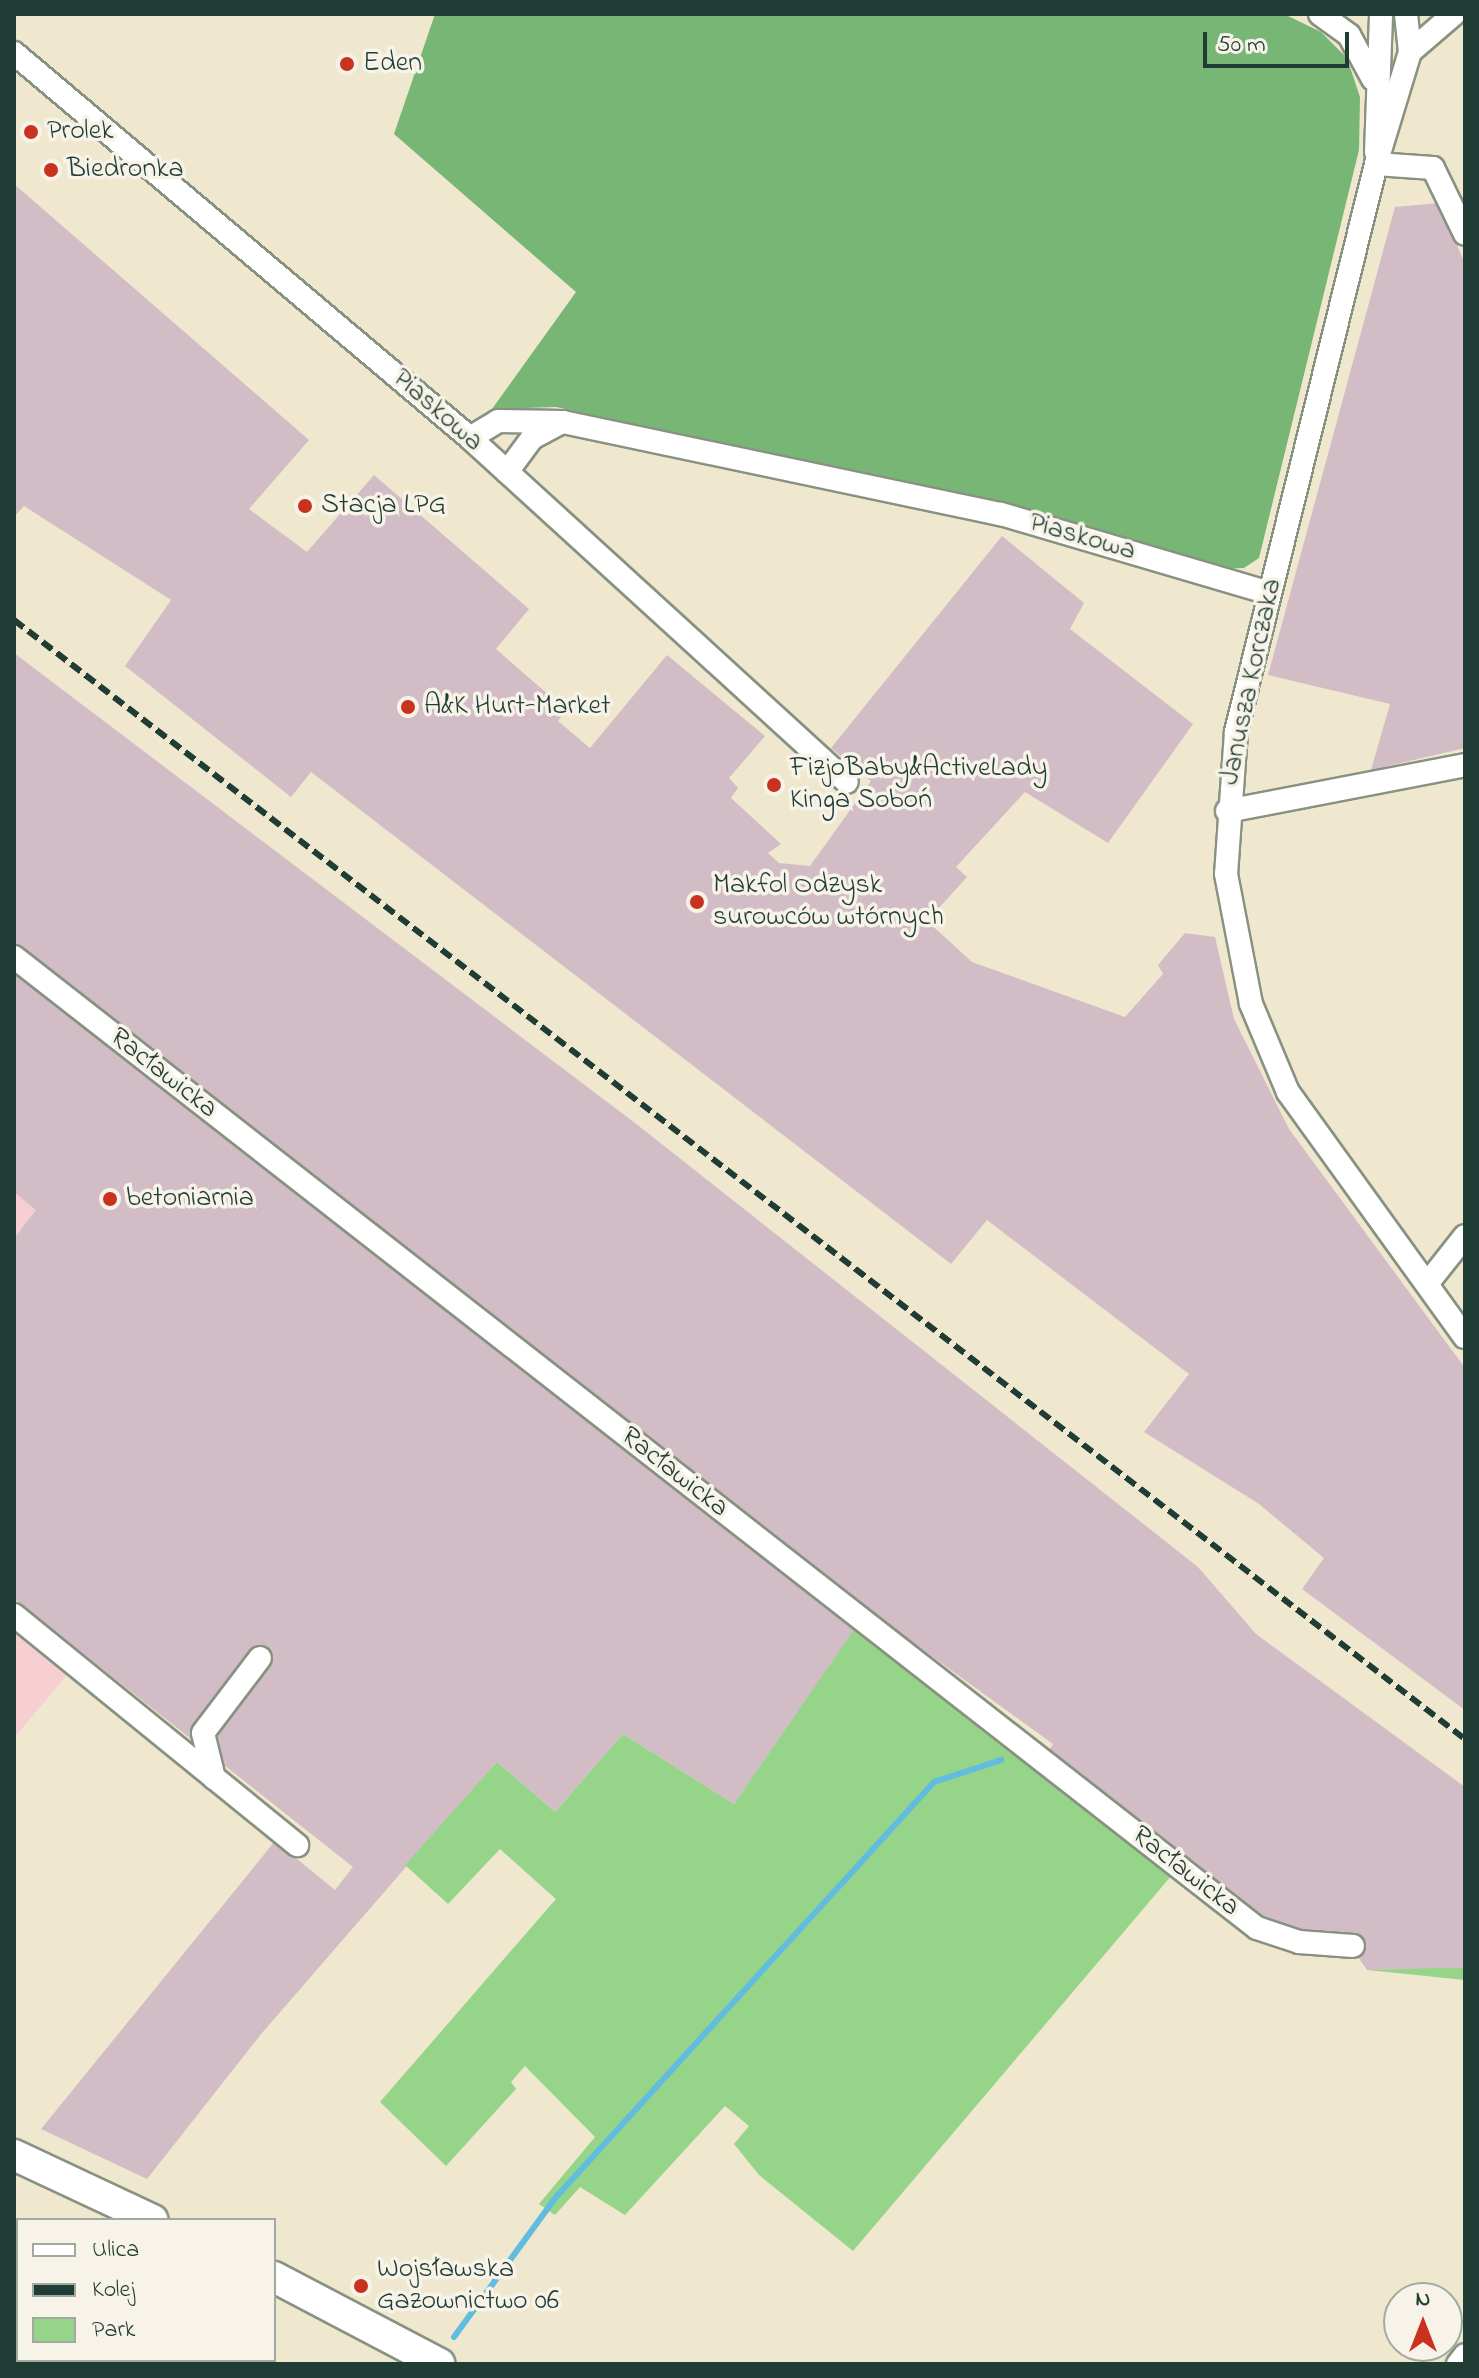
<!DOCTYPE html>
<html>
<head>
<meta charset="utf-8">
<style>
  body { margin:0 }
  #map { position:relative; width:1479px; height:2378px; overflow:hidden; background:#efe7ce; font-family:"Indie Flower",sans-serif }
  div>[style] { position:absolute }
  [style*='--x'] { left:calc(var(--x)*1px); top:calc(var(--y)*1px); width:calc(var(--w)*1px); rotate:calc(var(--a)*1deg) }
  .built>* { inset:0; background:#f7cfd3 }
  .industrial>* { inset:0; background:#d2bdc7 }
  .green>* { inset:0; background:#96d48a }
  .forest>* { inset:0; background:#78b676 }
  .stream>* { height:6px; margin:-3px; padding:0 3px; transform-origin:3px; border-radius:3px; background:#62bcdf }
  .roads { filter:drop-shadow(2px 0 #879281) drop-shadow(-2px 0 #879281) drop-shadow(0 2px #879281) drop-shadow(0 -2px #879281) }
  .street>* { height:22px; margin:-11px; padding:0 11px; transform-origin:11px; border-radius:11px; background:#fff }
  .secondary>* { height:30px; margin:-15px; padding:0 15px; transform-origin:15px; border-radius:15px; background:#fff }
  .rail>* { height:6px; margin-top:-3px; transform-origin:0; background:repeating-linear-gradient(90deg,#1f3d34 0 12px,transparent 0 18px) }
  .dots>* { width:22px; height:22px; translate:-50% -50%; box-sizing:border-box; border:4px solid #f7f3e8; border-radius:50% }
  span { translate:-50% -50%; white-space:nowrap; text-align:center; line-height:1.15; -webkit-text-stroke:7px #f7f3e8; paint-order:stroke }
  .poi-label { font-size:28px; color:#1f3d34 }
  .left { translate:0 -50%; text-align:left }
  .street-label { font-size:28px; color:#1f3d34 }
  .frame { position:absolute; inset:0; border:16px solid #1f3d34; pointer-events:none }
  .legend { position:absolute; left:16px; top:2218px; width:260px; height:144px; box-sizing:border-box; background:#f7f3e8; border:2px solid #a1aaa0; margin:0; padding:10px 14px; list-style:none; font-size:24px; color:#1f3d34 }
  .legend li { display:flex; align-items:center; gap:16px; height:40px }
  .legend b { width:40px; border:2px solid #a1aaa0 }
  .north { position:absolute; left:1383px; top:2282px; width:80px; height:80px; box-sizing:border-box; background:#f7f3e8; border:2px solid #a1aaa0; border-radius:50%; rotate:0deg; font-size:22px; font-weight:700; line-height:32px; text-align:center; color:#1f3d34 }
  .north::after { content:''; display:block; margin:auto; width:28px; height:36px; background:#c8321e; clip-path:polygon(50% 0,100% 100%,50% 72%,0 100%) }
  .scale { position:absolute; left:1203px; top:32px; width:146px; height:36px; box-sizing:border-box; border:4px solid #1f3d34; border-top:0; padding-left:10px; font-size:24px; line-height:28px; white-space:nowrap; color:#1f3d34; -webkit-text-stroke:6px #f7f3e8; paint-order:stroke }
</style>
</head>
<body>
<div id="map">
  <div class="built">
    <i style="clip-path:polygon(14px 1192px,37px 1210px,14px 1238px)"></i>
    <i style="clip-path:polygon(14px 1633px,67px 1675px,14px 1738px)"></i>
  </div>
  <div class="industrial">
    <i style="clip-path:polygon(14px 184px,309px 440px,249px 509px,307px 552px,374px 475px,529px 609px,496px 649px,566px 710px,558px 721px,590px 748px,667px 655px,765px 736px,729px 778px,738px 788px,731px 798px,781px 844px,768px 853px,779px 863px,810px 866px,871px 781px,831px 748px,1002px 536px,1084px 603px,1070px 629px,1193px 724px,1108px 843px,1025px 792px,956px 867px,967px 877px,927px 921px,972px 962px,1125px 1017px,1163px 974px,1158px 965px,1185px 933px,1215px 937px,1234px 1019px,1289px 1129px,1465px 1368px,1465px 1710px,1302px 1589px,1324px 1558px,1259px 1504px,1144px 1432px,1189px 1374px,987px 1220px,951px 1264px,311px 772px,291px 797px,125px 666px,171px 600px,24px 506px,14px 517px)"></i>
    <i style="clip-path:polygon(1439px 203px,1465px 264px,1465px 748px,1371px 770px,1390px 704px,1268px 675px,1395px 207px)"></i>
    <i style="clip-path:polygon(14px 653px,635px 1123px,1198px 1567px,1256px 1634px,1465px 1787px,1465px 1968px,1367px 1970px,1346px 1939px,1266px 1923px,1048px 1752px,1053px 1744px,868px 1610px,734px 1804px,623px 1734px,555px 1812px,497px 1762px,262px 2033px,147px 2179px,41px 2129px,275px 1841px,335px 1890px,353px 1867px,14px 1599px,14px 1238px,36px 1210px,14px 1192px)"></i>
  </div>
  <div class="green">
    <i style="clip-path:polygon(855px 1628px,1172px 1875px,853px 2251px,759px 2175px,734px 2144px,749px 2126px,725px 2106px,625px 2215px,580px 2187px,555px 2215px,539px 2204px,595px 2137px,525px 2066px,511px 2082px,516px 2089px,446px 2166px,380px 2102px,556px 1899px,500px 1849px,448px 1904px,405px 1865px,497px 1762px,555px 1812px,623px 1734px,734px 1804px)"></i>
    <i style="clip-path:polygon(1465px 1968px,1465px 1980px,1367px 1970px,1436px 1968px)"></i>
  </div>
  <div class="forest">
    <i style="clip-path:polygon(435px 14px,1284px 14px,1321px 32px,1347px 58px,1360px 97px,1359px 150px,1259px 558px,1244px 568px,1216px 569px,1007px 504px,556px 407px,492px 409px,576px 292px,394px 134px)"></i>
  </div>
  <div class="stream">
    <i style="--x:454;--y:2337;--w:175;--a:-53.9"></i>
    <i style="--x:557;--y:2196;--w:560;--a:-47.68"></i>
    <i style="--x:934;--y:1782;--w:71;--a:-18.2"></i>
  </div>
  <div class="roads">
    <div class="street">
      <i style="--x:1320;--y:14;--w:36;--a:36"></i>
      <i style="--x:1349;--y:35;--w:50;--a:61.4"></i>
      <i style="--x:1406;--y:14;--w:38;--a:84"></i>
      <i style="--x:1410;--y:52;--w:117;--a:106.9"></i>
      <i style="--x:1376;--y:164;--w:585;--a:103.85"></i>
      <i style="--x:1236;--y:732;--w:142;--a:94"></i>
      <i style="--x:1226;--y:874;--w:132;--a:79.1"></i>
      <i style="--x:1251;--y:1004;--w:95;--a:67.2"></i>
      <i style="--x:1288;--y:1092;--w:302;--a:54.2"></i>
      <i style="--x:1410;--y:52;--w:58;--a:-40.8"></i>
      <i style="--x:14;--y:53;--w:597;--a:40.17"></i>
      <i style="--x:470;--y:438;--w:510;--a:42.38"></i>
      <i style="--x:1376;--y:152;--w:138;--a:-87.9"></i>
      <i style="--x:1376;--y:164;--w:57;--a:4"></i>
      <i style="--x:1433;--y:168;--w:73;--a:64.1"></i>
      <i style="--x:470;--y:438;--w:33;--a:-31"></i>
      <i style="--x:498;--y:421;--w:65;--a:0.9"></i>
      <i style="--x:563;--y:422;--w:448;--a:11.9"></i>
      <i style="--x:1001;--y:514;--w:279;--a:16.4"></i>
      <i style="--x:507;--y:472;--w:42;--a:-53.7"></i>
      <i style="--x:532;--y:438;--w:34;--a:-28"></i>
      <i style="--x:1227;--y:811;--w:242;--a:-10.9"></i>
      <i style="--x:14;--y:957;--w:1577;--a:38"></i>
      <i style="--x:1257;--y:1928;--w:44;--a:18.4"></i>
      <i style="--x:1299;--y:1942;--w:54;--a:4.2"></i>
      <i style="--x:1427;--y:1284;--w:61;--a:-51.6"></i>
      <i style="--x:14;--y:1615;--w:365;--a:39.1"></i>
      <i style="--x:214;--y:1778;--w:46;--a:-103.7"></i>
      <i style="--x:203;--y:1733;--w:94;--a:-52.8"></i>
      <i style="--x:1458;--y:2364;--w:11;--a:-52"></i>
    </div>
    <div class="secondary">
      <i style="--x:14;--y:2155;--w:153;--a:25.1"></i>
      <i style="--x:274;--y:2277;--w:187;--a:27.7"></i>
    </div>
  </div>
  <div class="rail">
    <i style="--x:14;--y:620;--w:1832;--a:37.64"></i>
  </div>
  <div class="dots">
    <i style="left:347px;top:64px;background:#c8321e"></i>
    <i style="left:31px;top:132px;background:#c8321e"></i>
    <i style="left:51px;top:170px;background:#c8321e"></i>
    <i style="left:305px;top:506px;background:#c8321e"></i>
    <i style="left:408px;top:707px;background:#c8321e"></i>
    <i style="left:774px;top:785px;background:#c8321e"></i>
    <i style="left:697px;top:902px;background:#c8321e"></i>
    <i style="left:110px;top:1199px;background:#c8321e"></i>
    <i style="left:361px;top:2286px;background:#c8321e"></i>
  </div>
  <div class="poi-label">
    <span class="left" style="left:363px;top:64px">Eden</span>
    <span class="left" style="left:47px;top:132px">Prolek</span>
    <span class="left" style="left:67px;top:170px">Biedronka</span>
    <span class="left" style="left:321px;top:506px">Stacja LPG</span>
    <span class="left" style="left:424px;top:707px">A&amp;K Hurt-Market</span>
    <span class="left" style="left:790px;top:785px">FizjoBaby&amp;ActiveLady<br>Kinga Soboń</span>
    <span class="left" style="left:713px;top:902px">Makfol Odzysk<br>surowców wtórnych</span>
    <span class="left" style="left:126px;top:1199px">betoniarnia</span>
    <span class="left" style="left:377px;top:2286px">Wojsławska<br>Gazownictwo 06</span>
  </div>
  <div class="street-label">
    <span style="left:437px;top:411px;rotate:41deg">Piaskowa</span>
    <span style="left:1082px;top:538px;rotate:16deg">Piaskowa</span>
    <span style="left:1252px;top:682px;rotate:-78deg">Janusza Korczaka</span>
    <span style="left:163px;top:1074px;rotate:38deg">Racławicka</span>
    <span style="left:674px;top:1473px;rotate:38deg">Racławicka</span>
    <span style="left:1185px;top:1872px;rotate:38deg">Racławicka</span>
  </div>
  <div class="frame"></div>
  <ul class="legend">
  <li><b style="height:10px;background:#fff"></b>Ulica</li>
  <li><b style="height:10px;background:#1f3d34"></b>Kolej</li>
  <li><b style="height:22px;background:#96d48a"></b>Park</li>
  </ul>
  <div class="north">N</div>
  <div class="scale">50 m</div>
</div>
</body>
</html>
